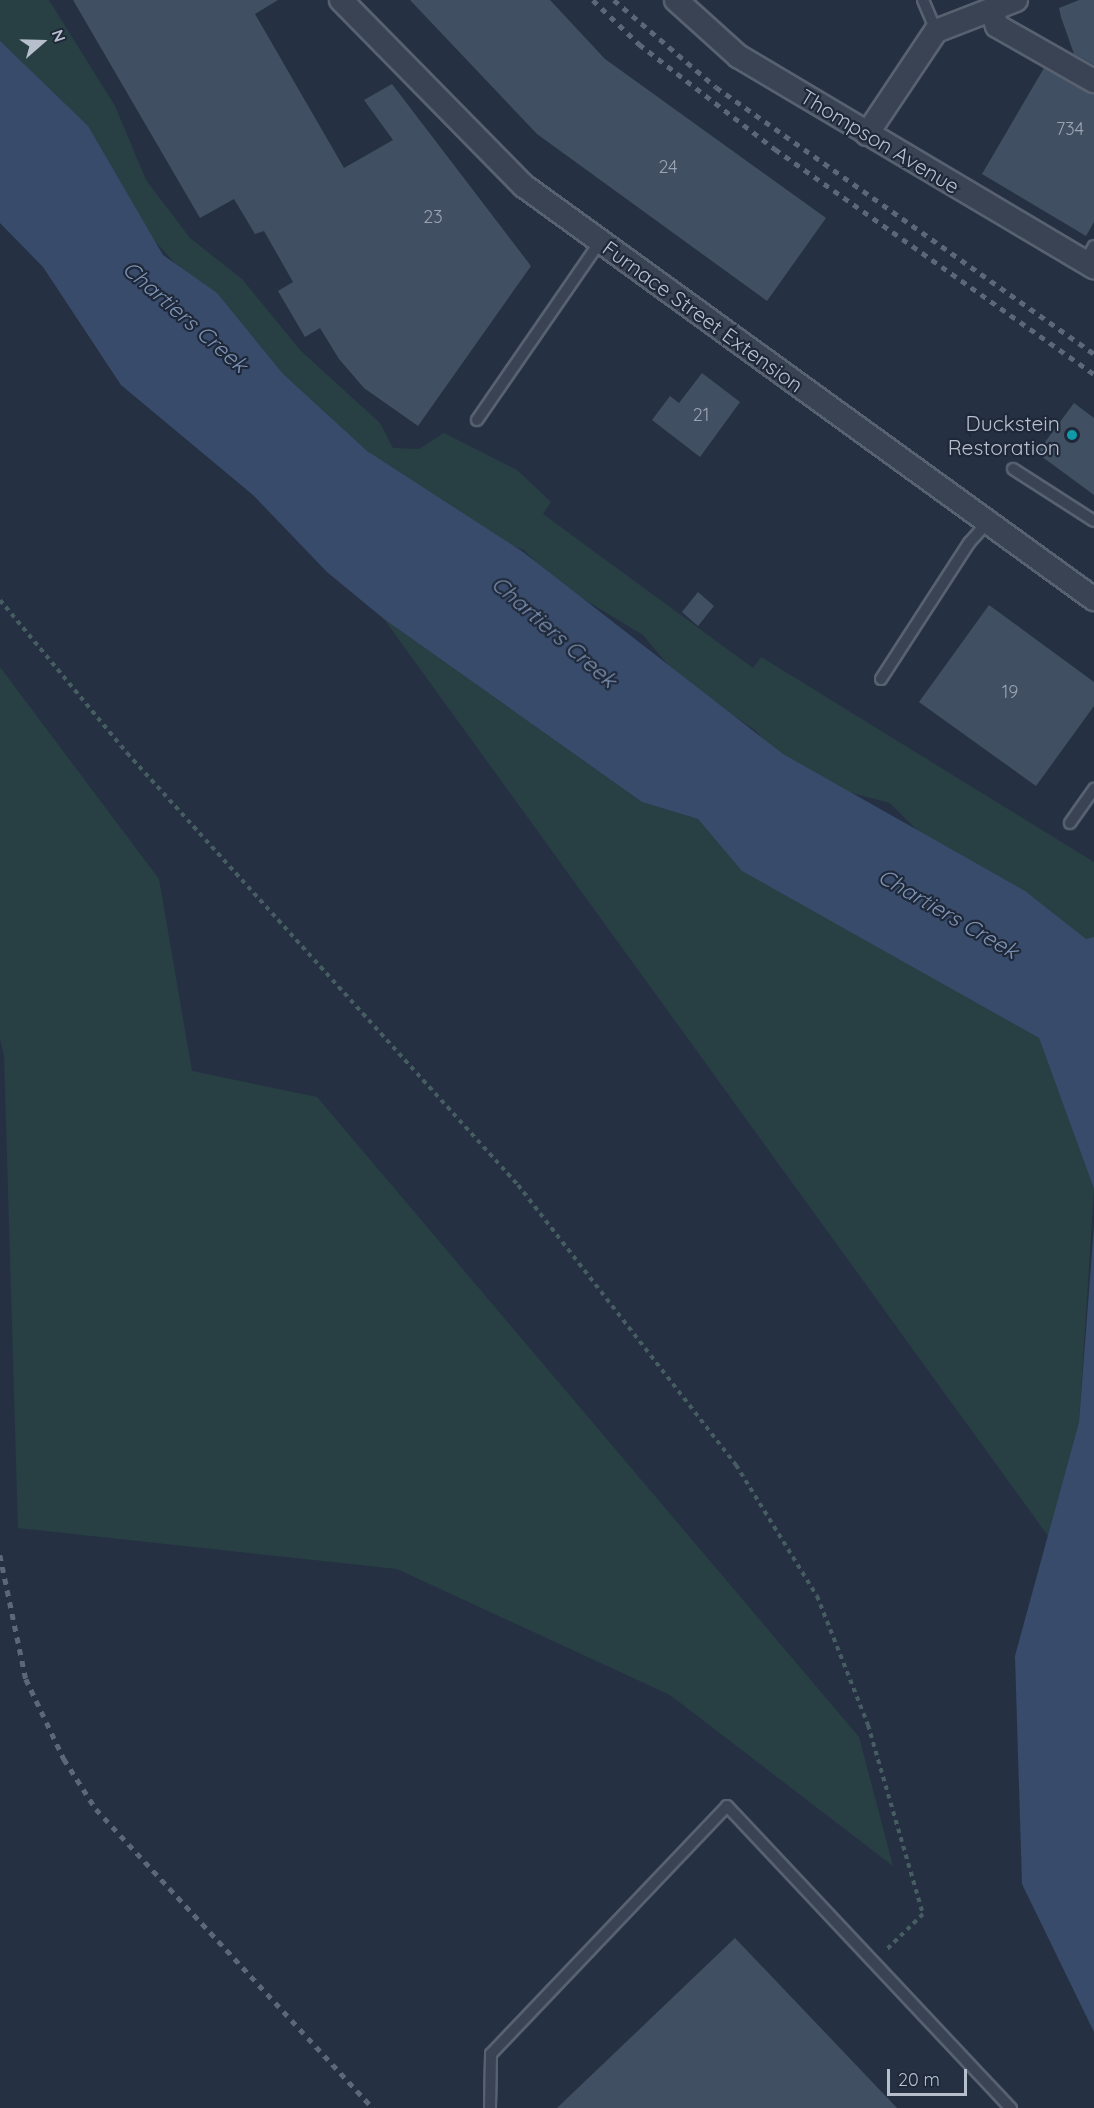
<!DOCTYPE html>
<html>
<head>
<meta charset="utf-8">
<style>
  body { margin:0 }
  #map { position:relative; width:1094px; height:2108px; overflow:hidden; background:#253143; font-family:Quicksand,sans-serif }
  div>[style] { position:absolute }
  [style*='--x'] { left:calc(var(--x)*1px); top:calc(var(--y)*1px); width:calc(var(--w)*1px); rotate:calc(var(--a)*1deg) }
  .green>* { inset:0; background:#284044 }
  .water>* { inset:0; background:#384b6b }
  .building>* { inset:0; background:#414f63 }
  .path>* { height:4px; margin-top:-2px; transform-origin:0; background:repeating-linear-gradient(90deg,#465d61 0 4.5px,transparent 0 9px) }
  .roads { filter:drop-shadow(2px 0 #586170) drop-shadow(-2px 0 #586170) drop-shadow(0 2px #586170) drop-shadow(0 -2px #586170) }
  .lane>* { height:10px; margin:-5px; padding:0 5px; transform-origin:5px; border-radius:5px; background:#3a4353 }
  .street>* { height:22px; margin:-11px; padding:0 11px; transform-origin:11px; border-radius:11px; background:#3a4353 }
  .rail>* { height:4.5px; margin-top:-2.25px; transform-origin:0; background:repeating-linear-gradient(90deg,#5c677a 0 6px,transparent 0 12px) }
  .dots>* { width:16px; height:16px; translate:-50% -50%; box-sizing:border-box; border:3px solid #1f2838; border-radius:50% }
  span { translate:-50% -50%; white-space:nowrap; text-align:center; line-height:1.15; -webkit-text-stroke:4.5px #1f2838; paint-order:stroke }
  .number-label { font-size:18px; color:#9aa3b2 }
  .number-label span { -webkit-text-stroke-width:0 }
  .street-label { font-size:21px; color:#b7bfcd }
  .poi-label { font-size:21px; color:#b7bfcd }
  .right { translate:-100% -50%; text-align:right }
  .water-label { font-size:22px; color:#7d93b5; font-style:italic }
  .north { position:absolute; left:12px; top:12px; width:60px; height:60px; -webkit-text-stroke:4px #1f2838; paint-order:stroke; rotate:70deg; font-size:16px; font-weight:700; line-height:24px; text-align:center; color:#b7bfcd }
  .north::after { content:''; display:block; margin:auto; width:21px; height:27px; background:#b7bfcd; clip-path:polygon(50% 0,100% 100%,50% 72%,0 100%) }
  .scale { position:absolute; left:887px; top:2069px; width:80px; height:27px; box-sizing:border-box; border:3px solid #b7bfcd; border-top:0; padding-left:8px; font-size:18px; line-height:21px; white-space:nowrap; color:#b7bfcd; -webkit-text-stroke:4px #1f2838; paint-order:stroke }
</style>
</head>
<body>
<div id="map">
  <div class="green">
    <i style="clip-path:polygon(0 0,49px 0,115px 106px,146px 180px,190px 238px,242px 279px,301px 351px,380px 423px,393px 448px,419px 449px,444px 433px,517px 470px,551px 502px,543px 514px,753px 668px,761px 657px,1094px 862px,1094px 956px,938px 851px,890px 803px,799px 779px,756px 731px,679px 678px,643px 635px,554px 581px,524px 550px,494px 540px,320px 422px,122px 205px,0 59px)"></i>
    <i style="clip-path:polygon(384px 619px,642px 802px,698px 819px,743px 871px,1039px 1038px,1094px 1189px,1079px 1422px,1048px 1536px)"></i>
    <i style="clip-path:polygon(0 667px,159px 879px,192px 1071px,317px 1097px,859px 1737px,893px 1866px,670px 1695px,397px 1569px,18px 1528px,4px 1055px,0 1040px)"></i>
  </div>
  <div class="water">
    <i style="clip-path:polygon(0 41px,88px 126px,163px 255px,217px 293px,283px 374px,367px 451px,523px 552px,783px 754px,1025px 891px,1086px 939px,1094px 937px,1094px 1189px,1039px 1038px,742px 871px,698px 819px,642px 802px,384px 619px,327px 572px,253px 495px,121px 385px,43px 267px,0 223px)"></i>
    <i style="clip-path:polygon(1094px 1226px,1094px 2032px,1022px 1884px,1015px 1656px,1079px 1422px)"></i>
  </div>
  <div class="building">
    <i style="clip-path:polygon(73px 0,278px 0,255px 14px,344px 168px,393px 140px,364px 100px,392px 84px,531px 266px,418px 426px,364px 388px,339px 359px,320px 328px,305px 337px,278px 291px,293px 282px,264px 231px,255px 234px,234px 199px,200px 218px)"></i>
    <i style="clip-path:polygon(410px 0,550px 0,605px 59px,826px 218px,767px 301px,537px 134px)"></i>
    <i style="clip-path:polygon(1079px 0,1094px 0,1094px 65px,1074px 54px,1061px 17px,1059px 8px)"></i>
    <i style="clip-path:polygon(1044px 68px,1094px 94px,1094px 222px,1086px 236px,982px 174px)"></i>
    <i style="clip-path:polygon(702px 373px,740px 402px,700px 457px,652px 420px,670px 396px,679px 403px)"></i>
    <i style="clip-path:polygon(1074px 403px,1094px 418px,1094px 495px,1037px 453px)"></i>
    <i style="clip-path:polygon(698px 592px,714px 606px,698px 626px,682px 612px)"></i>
    <i style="clip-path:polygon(989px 605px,1094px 682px,1094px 706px,1036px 786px,919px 702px)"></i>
    <i style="clip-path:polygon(735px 1938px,897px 2108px,557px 2108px)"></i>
  </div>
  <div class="path">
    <i style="--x:0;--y:600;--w:199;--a:50.3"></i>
    <i style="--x:127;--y:753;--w:583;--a:47.85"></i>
    <i style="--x:518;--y:1185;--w:355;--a:52.1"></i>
    <i style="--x:736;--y:1465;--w:154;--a:58.3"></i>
    <i style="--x:817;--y:1596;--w:139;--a:68.4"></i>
    <i style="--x:868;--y:1725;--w:197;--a:73.8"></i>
    <i style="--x:923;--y:1914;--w:53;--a:135.8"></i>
  </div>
  <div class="roads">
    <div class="lane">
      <i style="--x:923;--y:0;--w:34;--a:67"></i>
      <i style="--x:1085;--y:262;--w:18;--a:-61"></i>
      <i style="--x:477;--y:420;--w:216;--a:-55.4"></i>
      <i style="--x:1013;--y:469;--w:96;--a:32.7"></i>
      <i style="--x:881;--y:679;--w:162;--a:-57.1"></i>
      <i style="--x:969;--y:543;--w:28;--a:-48"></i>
      <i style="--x:1070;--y:823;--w:42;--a:-54.8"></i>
      <i style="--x:490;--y:2108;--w:54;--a:-88.9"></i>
      <i style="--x:491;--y:2054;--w:342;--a:-46.4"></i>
      <i style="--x:727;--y:1806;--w:415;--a:46.8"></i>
    </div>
    <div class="street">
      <i style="--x:341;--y:0;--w:261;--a:45.5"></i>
      <i style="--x:524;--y:186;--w:704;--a:35.93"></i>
      <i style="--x:676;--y:0;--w:84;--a:42.1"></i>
      <i style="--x:738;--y:56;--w:414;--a:30.7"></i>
      <i style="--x:991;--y:10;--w:17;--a:69"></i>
      <i style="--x:997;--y:26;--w:112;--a:29.6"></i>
      <i style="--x:867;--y:134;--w:124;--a:-56.2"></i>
      <i style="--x:936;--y:31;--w:86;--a:-21.2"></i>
    </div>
  </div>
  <div class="rail">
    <i style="--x:593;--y:0;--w:64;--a:43.7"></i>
    <i style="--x:639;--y:44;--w:172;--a:37.7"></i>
    <i style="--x:775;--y:149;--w:390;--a:35.2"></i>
    <i style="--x:614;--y:0;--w:134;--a:40.5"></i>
    <i style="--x:716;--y:87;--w:463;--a:35.2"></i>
    <i style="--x:0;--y:1555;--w:127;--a:78.2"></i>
    <i style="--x:26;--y:1679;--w:89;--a:64.6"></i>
    <i style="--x:64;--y:1759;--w:59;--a:57.4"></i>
    <i style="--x:96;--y:1809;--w:408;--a:47.2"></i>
  </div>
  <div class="dots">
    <i style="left:1072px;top:435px;background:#0f9aa8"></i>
  </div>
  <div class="number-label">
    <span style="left:1070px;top:129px">734</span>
    <span style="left:668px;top:167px">24</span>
    <span style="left:433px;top:217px">23</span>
    <span style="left:701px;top:415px">21</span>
    <span style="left:1010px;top:692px">19</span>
  </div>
  <div class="street-label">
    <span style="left:880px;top:141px;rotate:31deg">Thompson Avenue</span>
    <span style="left:703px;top:316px;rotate:36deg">Furnace Street Extension</span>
  </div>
  <div class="poi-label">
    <span class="right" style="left:1060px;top:435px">Duckstein<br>Restoration</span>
  </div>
  <div class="water-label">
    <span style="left:185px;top:317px;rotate:41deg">Chartiers Creek</span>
    <span style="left:554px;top:632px;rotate:41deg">Chartiers Creek</span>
    <span style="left:948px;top:914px;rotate:30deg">Chartiers Creek</span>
  </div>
  <div class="north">N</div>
  <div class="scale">20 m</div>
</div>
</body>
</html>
